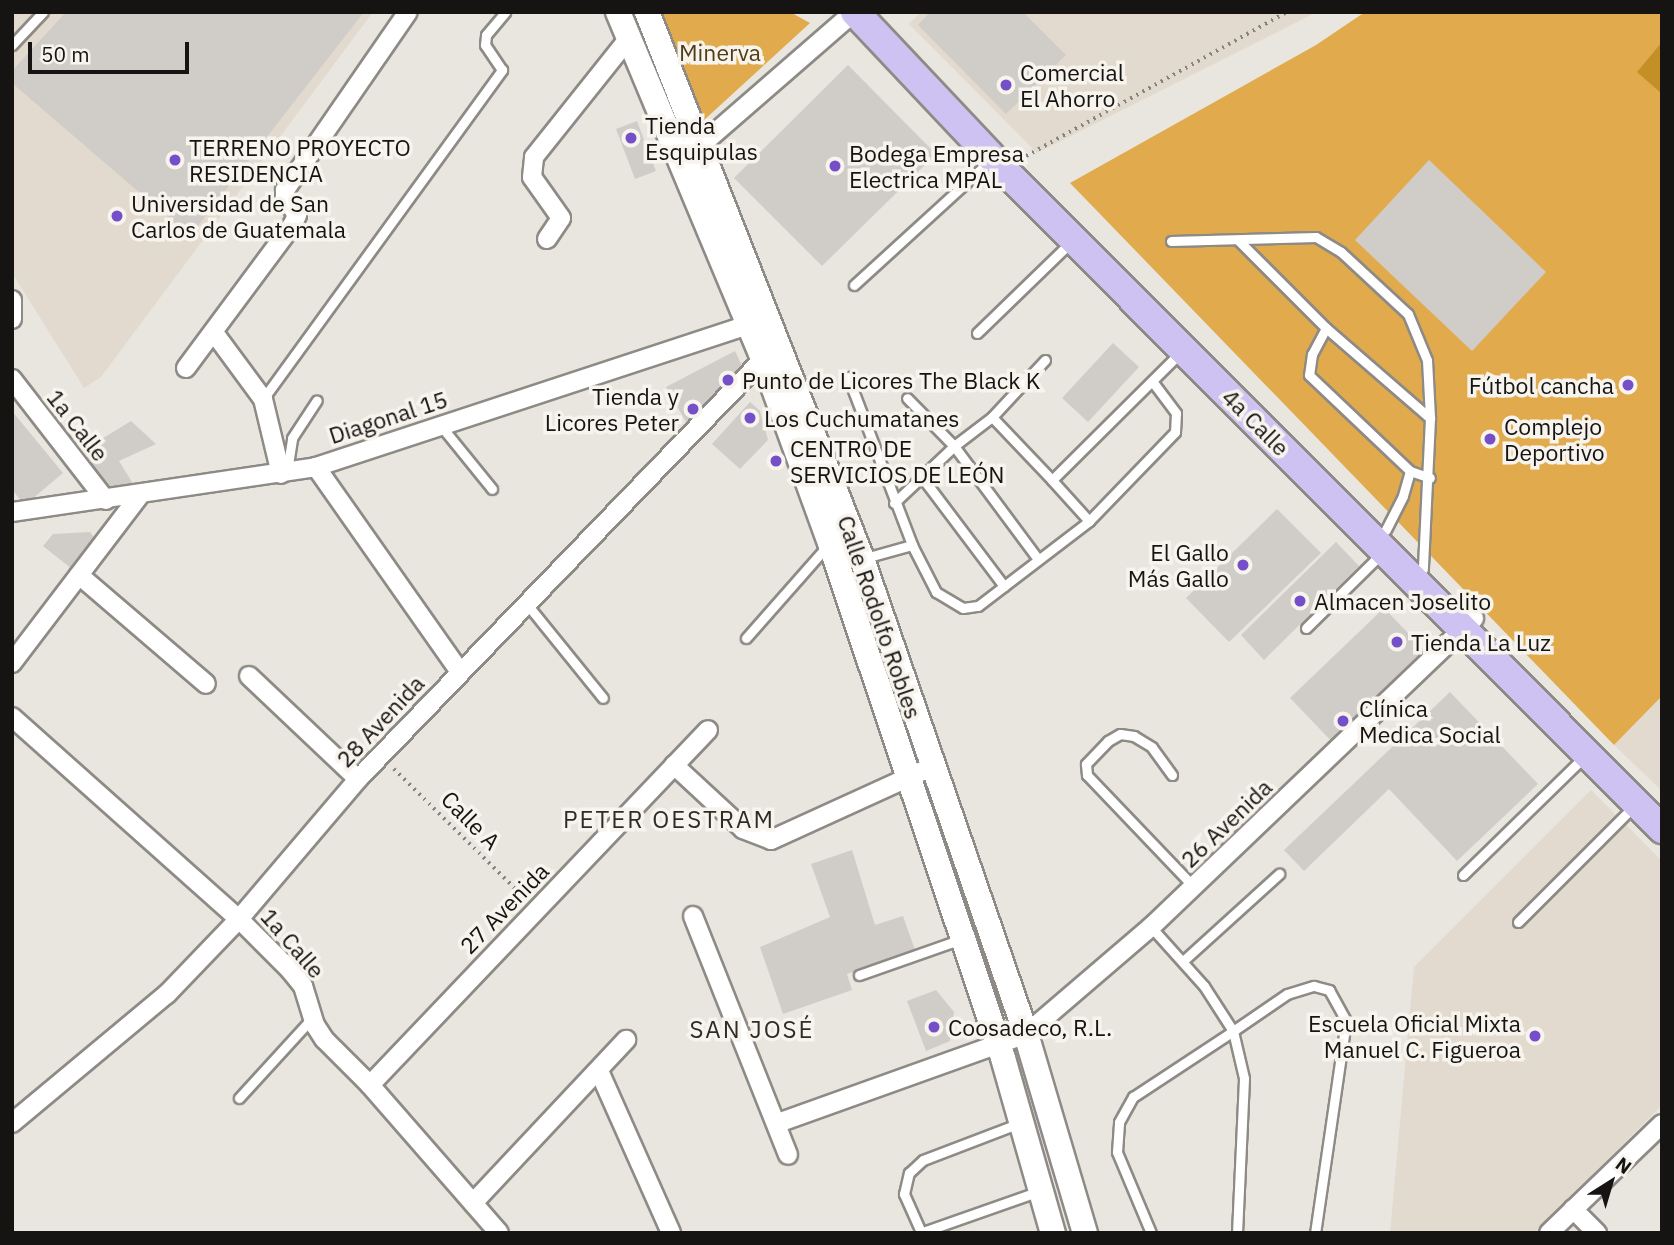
<!DOCTYPE html>
<html>
<head>
<meta charset="utf-8">
<style>
  body { margin:0 }
  #map { position:relative; width:1674px; height:1245px; overflow:hidden; background:#e9e6e0; font-family:"IBM Plex Sans",sans-serif }
  div>[style] { position:absolute }
  [style*='--x'] { left:calc(var(--x)*1px); top:calc(var(--y)*1px); width:calc(var(--w)*1px); rotate:calc(var(--a)*1deg) }
  .built>* { inset:0; background:#e2dace }
  .green>* { inset:0; background:#e1ab4d }
  .water>* { inset:0; background:#c58f28 }
  .building>* { inset:0; background:#d0ccc7 }
  .path>* { height:3.5px; margin-top:-1.75px; transform-origin:0; background:repeating-linear-gradient(90deg,#86837f 0 2px,transparent 0 7px) }
  .roads { filter:drop-shadow(2px 0 #8e8a85) drop-shadow(-2px 0 #8e8a85) drop-shadow(0 2px #8e8a85) drop-shadow(0 -2px #8e8a85) }
  .service>* { height:9px; margin:-4.5px; padding:0 4.5px; transform-origin:4.5px; border-radius:4.5px; background:#fff }
  .minor>* { height:18px; margin:-9px; padding:0 9px; transform-origin:9px; border-radius:9px; background:#fff }
  .secondary>* { height:24px; margin:-12px; padding:0 12px; transform-origin:12px; border-radius:12px; background:#fff }
  .primary>* { height:28px; margin:-14px; padding:0 14px; transform-origin:14px; border-radius:14px; background:#cec2f3 }
  .dots>* { width:19px; height:19px; translate:-50% -50%; box-sizing:border-box; border:4px solid #f7f3ed; border-radius:50% }
  span { translate:-50% -50%; white-space:nowrap; text-align:center; line-height:1.15; -webkit-text-stroke:7px #f7f3ed; paint-order:stroke }
  .park-label { font-size:23px; color:#543d15 }
  .poi-label { font-size:23px; color:#161413 }
  .left { translate:0 -50%; text-align:left }
  .right { translate:-100% -50%; text-align:right }
  .street-label { font-size:23px; color:#161413 }
  .neighbourhood-label { font-size:24px; color:#2f2c28; letter-spacing:2px }
  .frame { position:absolute; inset:0; border:14px solid #161413; pointer-events:none }
  .north { position:absolute; left:1576px; top:1147px; width:70px; height:70px; -webkit-text-stroke:5px #f7f3ed; paint-order:stroke; rotate:37deg; font-size:19px; font-weight:700; line-height:28px; text-align:center; color:#161413 }
  .north::after { content:''; display:block; margin:auto; width:24px; height:32px; background:#161413; clip-path:polygon(50% 0,100% 100%,50% 72%,0 100%) }
  .scale { position:absolute; left:28px; top:42px; width:161px; height:32px; box-sizing:border-box; border:4px solid #161413; border-top:0; padding-left:9px; font-size:21px; line-height:24px; white-space:nowrap; color:#161413; -webkit-text-stroke:5px #f7f3ed; paint-order:stroke }
</style>
</head>
<body>
<div id="map">
  <div class="built">
    <i style="clip-path:polygon(12px 12px,373px 12px,101px 377px,84px 388px,12px 273px)"></i>
    <i style="clip-path:polygon(921px 12px,1317px 12px,1037px 153px,909px 24px)"></i>
    <i style="clip-path:polygon(1662px 696px,1662px 791px,1614px 745px)"></i>
    <i style="clip-path:polygon(1591px 790px,1662px 861px,1662px 1105px,1534px 1233px,1390px 1233px,1414px 967px)"></i>
  </div>
  <div class="green">
    <i style="clip-path:polygon(658px 12px,790px 12px,810px 23px,703px 121px)"></i>
    <i style="clip-path:polygon(1365px 12px,1662px 12px,1662px 696px,1614px 745px,1070px 183px,1316px 45px)"></i>
  </div>
  <div class="water">
    <i style="clip-path:polygon(1662px 42px,1662px 94px,1637px 72px)"></i>
  </div>
  <div class="building">
    <i style="clip-path:polygon(66px 12px,364px 12px,190px 236px,12px 83px,12px 71px)"></i>
    <i style="clip-path:polygon(930px 12px,1023px 12px,1066px 55px,1006px 114px,918px 25px)"></i>
    <i style="clip-path:polygon(848px 65px,936px 154px,822px 266px,734px 178px)"></i>
    <i style="clip-path:polygon(637px 121px,656px 171px,635px 179px,616px 129px)"></i>
    <i style="clip-path:polygon(1429px 160px,1546px 272px,1472px 351px,1355px 240px)"></i>
    <i style="clip-path:polygon(1113px 343px,1139px 367px,1088px 422px,1062px 398px)"></i>
    <i style="clip-path:polygon(735px 351px,744px 370px,690px 429px,666px 387px)"></i>
    <i style="clip-path:polygon(750px 402px,760px 411px,768px 440px,740px 469px,712px 444px)"></i>
    <i style="clip-path:polygon(12px 411px,63px 473px,25px 505px,12px 490px)"></i>
    <i style="clip-path:polygon(131px 421px,156px 444px,119px 461px,134px 485px,113px 497px,77px 454px)"></i>
    <i style="clip-path:polygon(1277px 509px,1321px 553px,1229px 642px,1186px 598px)"></i>
    <i style="clip-path:polygon(90px 532px,99px 544px,77px 573px,43px 546px,53px 534px)"></i>
    <i style="clip-path:polygon(1336px 542px,1359px 566px,1264px 660px,1241px 635px)"></i>
    <i style="clip-path:polygon(1384px 608px,1431px 657px,1337px 747px,1290px 698px)"></i>
    <i style="clip-path:polygon(1450px 692px,1538px 784px,1457px 861px,1389px 789px,1304px 871px,1284px 850px)"></i>
    <i style="clip-path:polygon(852px 850px,875px 925px,903px 916px,915px 950px,847px 974px,852px 990px,783px 1014px,760px 947px,830px 917px,811px 864px)"></i>
    <i style="clip-path:polygon(936px 990px,954px 1012px,950px 1041px,926px 1051px,907px 1001px)"></i>
  </div>
  <div class="path">
    <i style="--x:1026;--y:156;--w:298;--a:-28.9"></i>
    <i style="--x:394;--y:769;--w:181;--a:44.6"></i>
  </div>
  <div class="roads">
    <div class="service">
      <i style="--x:12;--y:45;--w:45;--a:-46.8"></i>
      <i style="--x:1171;--y:241;--w:145;--a:-1.6"></i>
      <i style="--x:1316;--y:237;--w:29;--a:31"></i>
      <i style="--x:1341;--y:252;--w:91;--a:42.8"></i>
      <i style="--x:1408;--y:314;--w:50;--a:67.6"></i>
      <i style="--x:1427;--y:360;--w:58;--a:87"></i>
      <i style="--x:1430;--y:418;--w:151;--a:92.7"></i>
      <i style="--x:1239;--y:241;--w:123;--a:45"></i>
      <i style="--x:1326;--y:328;--w:138;--a:40.9"></i>
      <i style="--x:854;--y:285;--w:185;--a:-42.4"></i>
      <i style="--x:1326;--y:328;--w:30;--a:118"></i>
      <i style="--x:1312;--y:354;--w:21;--a:98"></i>
      <i style="--x:1309;--y:375;--w:139;--a:43.5"></i>
      <i style="--x:1410;--y:471;--w:26;--a:106"></i>
      <i style="--x:1403;--y:496;--w:38;--a:117"></i>
      <i style="--x:977;--y:333;--w:129;--a:-44.1"></i>
      <i style="--x:1045;--y:360;--w:78;--a:132.9"></i>
      <i style="--x:992;--y:417;--w:87;--a:46.4"></i>
      <i style="--x:848;--y:377;--w:180;--a:69.1"></i>
      <i style="--x:1152;--y:381;--w:40;--a:53"></i>
      <i style="--x:1176;--y:413;--w:19;--a:93"></i>
      <i style="--x:1175;--y:432;--w:124;--a:134"></i>
      <i style="--x:1089;--y:521;--w:55;--a:-132.1"></i>
      <i style="--x:1052;--y:480;--w:182;--a:-44.8"></i>
      <i style="--x:263;--y:399;--w:407;--a:-54"></i>
      <i style="--x:502;--y:70;--w:30;--a:-124"></i>
      <i style="--x:485;--y:45;--w:10;--a:-84"></i>
      <i style="--x:486;--y:35;--w:30;--a:-50"></i>
      <i style="--x:992;--y:417;--w:48;--a:142.7"></i>
      <i style="--x:954;--y:446;--w:141;--a:53.4"></i>
      <i style="--x:441;--y:426;--w:81;--a:51"></i>
      <i style="--x:287;--y:471;--w:33;--a:-81"></i>
      <i style="--x:292;--y:438;--w:45;--a:-56.7"></i>
      <i style="--x:1410;--y:471;--w:21;--a:19"></i>
      <i style="--x:921;--y:476;--w:138;--a:53"></i>
      <i style="--x:894;--y:503;--w:83;--a:-43.5"></i>
      <i style="--x:954;--y:446;--w:67;--a:-134.4"></i>
      <i style="--x:865;--y:558;--w:49;--a:-15.5"></i>
      <i style="--x:912;--y:545;--w:53;--a:62.9"></i>
      <i style="--x:936;--y:592;--w:31;--a:31"></i>
      <i style="--x:963;--y:608;--w:15;--a:-8"></i>
      <i style="--x:978;--y:606;--w:140;--a:-37.4"></i>
      <i style="--x:526;--y:603;--w:122;--a:51"></i>
      <i style="--x:1306;--y:628;--w:108;--a:-44.6"></i>
      <i style="--x:746;--y:638;--w:124;--a:-48.6"></i>
      <i style="--x:1172;--y:775;--w:34;--a:-126"></i>
      <i style="--x:1152;--y:747;--w:21;--a:-149"></i>
      <i style="--x:1134;--y:736;--w:14;--a:-172"></i>
      <i style="--x:1120;--y:734;--w:14;--a:150"></i>
      <i style="--x:1108;--y:741;--w:32;--a:134"></i>
      <i style="--x:1086;--y:764;--w:11;--a:85"></i>
      <i style="--x:1087;--y:775;--w:155;--a:46.3"></i>
      <i style="--x:1463;--y:875;--w:170;--a:-44.3"></i>
      <i style="--x:1518;--y:922;--w:165;--a:-45"></i>
      <i style="--x:1183;--y:961;--w:130;--a:-42.2"></i>
      <i style="--x:859;--y:975;--w:108;--a:-19.4"></i>
      <i style="--x:239;--y:1098;--w:108;--a:-47.6"></i>
      <i style="--x:921;--y:1232;--w:42;--a:-114.1"></i>
      <i style="--x:904;--y:1194;--w:22;--a:-77"></i>
      <i style="--x:909;--y:1173;--w:19;--a:-43"></i>
      <i style="--x:923;--y:1160;--w:104;--a:-20.9"></i>
      <i style="--x:920;--y:1233;--w:126;--a:-19.4"></i>
      <i style="--x:1151;--y:1233;--w:88;--a:-112.8"></i>
      <i style="--x:1117;--y:1152;--w:30;--a:-86"></i>
      <i style="--x:1119;--y:1122;--w:29;--a:-61"></i>
      <i style="--x:1133;--y:1097;--w:120;--a:-33.4"></i>
      <i style="--x:1233;--y:1031;--w:54;--a:-122.8"></i>
      <i style="--x:1204;--y:986;--w:79;--a:-131.9"></i>
      <i style="--x:1237;--y:1233;--w:155;--a:-87.4"></i>
      <i style="--x:1244;--y:1078;--w:48;--a:-103.2"></i>
      <i style="--x:1233;--y:1031;--w:65;--a:-34.4"></i>
      <i style="--x:1287;--y:994;--w:28;--a:-17"></i>
      <i style="--x:1314;--y:986;--w:16;--a:15"></i>
      <i style="--x:1329;--y:990;--w:35;--a:61"></i>
      <i style="--x:1346;--y:1021;--w:214;--a:98.3"></i>
    </div>
    <div class="minor">
      <i style="--x:693;--y:152;--w:213;--a:-41"></i>
      <i style="--x:547;--y:239;--w:25;--a:-56"></i>
      <i style="--x:561;--y:218;--w:50;--a:-125.3"></i>
      <i style="--x:532;--y:177;--w:20;--a:-84"></i>
      <i style="--x:534;--y:157;--w:152;--a:-51.4"></i>
      <i style="--x:12;--y:300;--w:19;--a:90"></i>
      <i style="--x:215;--y:334;--w:81;--a:53.6"></i>
      <i style="--x:263;--y:399;--w:77;--a:76.5"></i>
      <i style="--x:186;--y:368;--w:179;--a:-53.4"></i>
      <i style="--x:293;--y:224;--w:10;--a:-66"></i>
      <i style="--x:297;--y:215;--w:22;--a:-124"></i>
      <i style="--x:285;--y:197;--w:7;--a:-90"></i>
      <i style="--x:285;--y:190;--w:216;--a:-55.4"></i>
      <i style="--x:12;--y:379;--w:153;--a:52.2"></i>
      <i style="--x:316;--y:467;--w:251;--a:54.9"></i>
      <i style="--x:12;--y:512;--w:307;--a:-8.4"></i>
      <i style="--x:316;--y:467;--w:466;--a:-18.2"></i>
      <i style="--x:79;--y:575;--w:167;--a:40.6"></i>
      <i style="--x:12;--y:663;--w:211;--a:-52.7"></i>
      <i style="--x:249;--y:676;--w:150;--a:43.4"></i>
      <i style="--x:12;--y:717;--w:304;--a:41.7"></i>
      <i style="--x:239;--y:919;--w:72;--a:45"></i>
      <i style="--x:290;--y:970;--w:21;--a:51"></i>
      <i style="--x:303;--y:986;--w:41;--a:72.9"></i>
      <i style="--x:315;--y:1025;--w:17;--a:57"></i>
      <i style="--x:324;--y:1039;--w:65;--a:45"></i>
      <i style="--x:370;--y:1085;--w:196;--a:48.9"></i>
      <i style="--x:674;--y:765;--w:94;--a:42.8"></i>
      <i style="--x:743;--y:829;--w:30;--a:21"></i>
      <i style="--x:771;--y:840;--w:176;--a:-24.5"></i>
      <i style="--x:693;--y:916;--w:257;--a:68.3"></i>
      <i style="--x:599;--y:1071;--w:177;--a:66"></i>
      <i style="--x:370;--y:1085;--w:490;--a:-46.4"></i>
      <i style="--x:12;--y:1123;--w:202;--a:-39.8"></i>
      <i style="--x:167;--y:994;--w:104;--a:-46.2"></i>
      <i style="--x:239;--y:919;--w:184;--a:-49.6"></i>
      <i style="--x:358;--y:779;--w:595;--a:-46.02"></i>
      <i style="--x:778;--y:1123;--w:263;--a:-19.7"></i>
      <i style="--x:1026;--y:1034;--w:165;--a:-40.6"></i>
      <i style="--x:1151;--y:927;--w:447;--a:-43.7"></i>
      <i style="--x:473;--y:1203;--w:224;--a:-46.8"></i>
      <i style="--x:1573;--y:1209;--w:34;--a:45"></i>
      <i style="--x:1549;--y:1233;--w:157;--a:-44"></i>
    </div>
    <div class="secondary">
      <i style="--x:618;--y:12;--w:373;--a:67.3"></i>
      <i style="--x:762;--y:356;--w:199;--a:70"></i>
      <i style="--x:830;--y:543;--w:543;--a:71.43"></i>
      <i style="--x:1003;--y:1058;--w:182;--a:74.1"></i>
      <i style="--x:647;--y:12;--w:588;--a:68.54"></i>
      <i style="--x:862;--y:559;--w:503;--a:70.95"></i>
      <i style="--x:1026;--y:1034;--w:208;--a:73.5"></i>
    </div>
    <div class="primary">
      <i style="--x:855;--y:12;--w:219;--a:46.7"></i>
      <i style="--x:1005;--y:171;--w:930;--a:45.04"></i>
    </div>
  </div>
  <div class="dots">
    <i style="left:1006px;top:85px;background:#754fc8"></i>
    <i style="left:631px;top:138px;background:#754fc8"></i>
    <i style="left:175px;top:160px;background:#754fc8"></i>
    <i style="left:835px;top:166px;background:#754fc8"></i>
    <i style="left:117px;top:216px;background:#754fc8"></i>
    <i style="left:728px;top:380px;background:#754fc8"></i>
    <i style="left:1628px;top:385px;background:#754fc8"></i>
    <i style="left:693px;top:409px;background:#754fc8"></i>
    <i style="left:750px;top:418px;background:#754fc8"></i>
    <i style="left:1490px;top:439px;background:#754fc8"></i>
    <i style="left:776px;top:461px;background:#754fc8"></i>
    <i style="left:1243px;top:565px;background:#754fc8"></i>
    <i style="left:1300px;top:601px;background:#754fc8"></i>
    <i style="left:1397px;top:642px;background:#754fc8"></i>
    <i style="left:1343px;top:721px;background:#754fc8"></i>
    <i style="left:934px;top:1027px;background:#754fc8"></i>
    <i style="left:1535px;top:1036px;background:#754fc8"></i>
  </div>
  <div class="park-label">
    <span style="left:720px;top:52px">Minerva</span>
  </div>
  <div class="poi-label">
    <span class="left" style="left:1020px;top:85px">Comercial<br>El Ahorro</span>
    <span class="left" style="left:645px;top:138px">Tienda<br>Esquipulas</span>
    <span class="left" style="left:189px;top:160px">TERRENO PROYECTO<br>RESIDENCIA</span>
    <span class="left" style="left:849px;top:166px">Bodega Empresa<br>Electrica MPAL</span>
    <span class="left" style="left:131px;top:216px">Universidad de San<br>Carlos de Guatemala</span>
    <span class="left" style="left:742px;top:380px">Punto de Licores The Black K</span>
    <span class="right" style="left:1614px;top:385px">Fútbol cancha</span>
    <span class="right" style="left:679px;top:409px">Tienda y<br>Licores Peter</span>
    <span class="left" style="left:764px;top:418px">Los Cuchumatanes</span>
    <span class="left" style="left:1504px;top:439px">Complejo<br>Deportivo</span>
    <span class="left" style="left:790px;top:461px">CENTRO DE<br>SERVICIOS DE LEÓN</span>
    <span class="right" style="left:1229px;top:565px">El Gallo<br>Más Gallo</span>
    <span class="left" style="left:1314px;top:601px">Almacen Joselito</span>
    <span class="left" style="left:1411px;top:642px">Tienda La Luz</span>
    <span class="left" style="left:1359px;top:721px">Clínica<br>Medica Social</span>
    <span class="right" style="left:1521px;top:1036px">Escuela Oficial Mixta<br>Manuel C. Figueroa</span>
    <span class="left" style="left:948px;top:1027px">Coosadeco, R.L.</span>
  </div>
  <div class="street-label">
    <span style="left:388px;top:417px;rotate:-18deg">Diagonal 15</span>
    <span style="left:1256px;top:422px;rotate:45deg">4a Calle</span>
    <span style="left:78px;top:425px;rotate:52deg">1a Calle</span>
    <span style="left:880px;top:617px;rotate:71deg">Calle Rodolfo Robles</span>
    <span style="left:380px;top:721px;rotate:-47deg">28 Avenida</span>
    <span style="left:471px;top:820px;rotate:45deg">Calle A</span>
    <span style="left:1226px;top:823px;rotate:-44deg">26 Avenida</span>
    <span style="left:504px;top:908px;rotate:-46deg">27 Avenida</span>
    <span style="left:293px;top:943px;rotate:49deg">1a Calle</span>
  </div>
  <div class="neighbourhood-label">
    <span style="left:669px;top:820px">PETER OESTRAM</span>
    <span style="left:752px;top:1030px">SAN JOSÉ</span>
  </div>
  <div class="frame"></div>
  <div class="north">N</div>
  <div class="scale">50 m</div>
</div>
</body>
</html>
